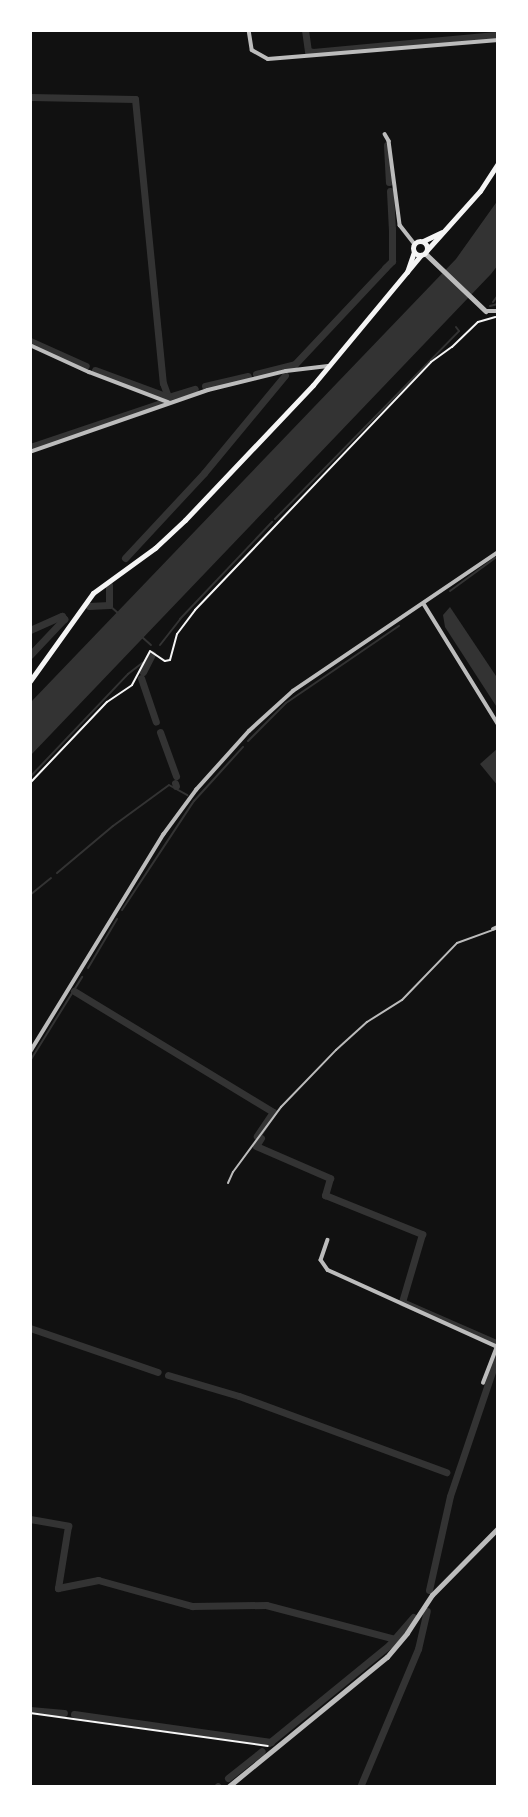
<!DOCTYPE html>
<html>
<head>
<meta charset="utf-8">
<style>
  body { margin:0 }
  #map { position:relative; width:528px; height:1817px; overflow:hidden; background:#111; font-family:"Sofia Sans Condensed",sans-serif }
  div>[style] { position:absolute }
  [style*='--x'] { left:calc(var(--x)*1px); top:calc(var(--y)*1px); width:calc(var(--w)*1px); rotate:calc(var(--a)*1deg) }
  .water>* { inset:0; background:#333 }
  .stream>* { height:2px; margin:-1px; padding:0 1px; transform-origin:1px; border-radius:1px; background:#333 }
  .canal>* { height:7px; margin:-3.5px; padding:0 3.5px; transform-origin:3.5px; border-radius:3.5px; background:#333 }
  .path>* { height:2px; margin:-1px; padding:0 1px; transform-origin:1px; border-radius:1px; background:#f5f5f5 }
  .service>* { height:2px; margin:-1px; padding:0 1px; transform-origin:1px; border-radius:1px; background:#bcbcbc }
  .minor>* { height:3.5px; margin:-1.75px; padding:0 1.75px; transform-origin:1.75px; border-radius:1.75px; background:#bcbcbc }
  .tertiary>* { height:4.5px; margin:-2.25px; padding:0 2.25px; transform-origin:2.25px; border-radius:2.25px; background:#bcbcbc }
  .secondary>* { height:5px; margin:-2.5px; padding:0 2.5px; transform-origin:2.5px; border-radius:2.5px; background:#f5f5f5 }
  .secondary>.ring { margin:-2.5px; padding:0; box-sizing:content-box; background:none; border:5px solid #f5f5f5; border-radius:50% }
  span { translate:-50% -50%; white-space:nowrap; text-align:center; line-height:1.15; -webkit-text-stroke:6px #fff; paint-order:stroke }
  .frame { position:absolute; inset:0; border:32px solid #fff; pointer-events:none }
</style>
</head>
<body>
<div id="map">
  <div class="water">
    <i style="clip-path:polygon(498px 200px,498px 265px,491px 274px,30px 756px,30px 703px,456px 259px)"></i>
    <i style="clip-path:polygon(450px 607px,498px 679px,498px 709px,445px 627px,443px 615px)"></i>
    <i style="clip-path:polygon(498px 748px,498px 786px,480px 764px)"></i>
  </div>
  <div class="stream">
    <i style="--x:493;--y:302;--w:9;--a:-54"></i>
    <i style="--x:490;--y:306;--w:8;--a:-14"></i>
    <i style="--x:275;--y:519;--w:263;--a:-45.6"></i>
    <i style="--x:459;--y:331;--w:5;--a:-127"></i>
    <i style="--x:450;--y:591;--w:56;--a:-36.3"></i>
    <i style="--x:109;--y:605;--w:12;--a:42"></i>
    <i style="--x:142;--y:637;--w:12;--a:42"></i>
    <i style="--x:160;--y:645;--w:33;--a:-52"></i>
    <i style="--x:180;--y:619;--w:134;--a:-46.5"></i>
    <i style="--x:248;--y:741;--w:54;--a:-45"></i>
    <i style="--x:286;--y:703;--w:137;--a:-34.3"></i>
    <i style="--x:30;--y:777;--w:142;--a:-46.4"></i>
    <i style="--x:128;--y:674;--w:18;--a:-38"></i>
    <i style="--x:57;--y:873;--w:73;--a:-40"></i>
    <i style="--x:113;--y:826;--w:69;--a:-36.2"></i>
    <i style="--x:169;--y:785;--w:21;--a:29"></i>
    <i style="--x:30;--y:895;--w:27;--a:-39"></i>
    <i style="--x:122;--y:910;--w:131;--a:-56.6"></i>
    <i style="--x:194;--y:801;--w:73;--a:-47.8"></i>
    <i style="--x:88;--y:968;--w:57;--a:-59.4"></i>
    <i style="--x:30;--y:1061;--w:99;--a:-58.2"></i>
  </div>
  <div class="canal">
    <i style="--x:305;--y:30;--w:21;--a:82"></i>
    <i style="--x:308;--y:51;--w:5;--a:11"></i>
    <i style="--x:313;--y:52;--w:186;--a:-5.3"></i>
    <i style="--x:30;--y:97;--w:105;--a:1.1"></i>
    <i style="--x:135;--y:99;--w:285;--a:84.4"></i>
    <i style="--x:163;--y:383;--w:15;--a:70"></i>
    <i style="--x:168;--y:397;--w:28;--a:-17"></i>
    <i style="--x:387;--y:145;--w:37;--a:87"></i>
    <i style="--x:390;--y:191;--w:40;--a:87.1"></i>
    <i style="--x:30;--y:341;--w:61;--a:24.1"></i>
    <i style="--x:95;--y:370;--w:78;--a:20.3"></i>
    <i style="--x:256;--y:374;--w:40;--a:-14.4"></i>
    <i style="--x:295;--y:364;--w:132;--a:-46.8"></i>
    <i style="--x:385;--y:268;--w:10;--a:-45"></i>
    <i style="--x:392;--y:261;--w:32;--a:-90"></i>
    <i style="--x:205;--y:386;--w:44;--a:-13.1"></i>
    <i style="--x:30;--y:447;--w:138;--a:-18.6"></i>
    <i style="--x:125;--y:558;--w:116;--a:-47.1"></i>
    <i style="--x:204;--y:473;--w:127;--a:-50.4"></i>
    <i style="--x:89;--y:606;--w:20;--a:-3"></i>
    <i style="--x:109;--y:605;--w:20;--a:-90"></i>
    <i style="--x:30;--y:630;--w:35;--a:-24"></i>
    <i style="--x:62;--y:616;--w:4;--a:56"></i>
    <i style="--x:30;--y:655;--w:50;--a:-46.6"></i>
    <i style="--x:143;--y:672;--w:20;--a:-63"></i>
    <i style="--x:141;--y:678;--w:46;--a:71.2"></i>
    <i style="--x:160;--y:732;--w:47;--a:70"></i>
    <i style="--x:175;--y:783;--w:3;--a:72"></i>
    <i style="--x:74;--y:991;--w:233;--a:31.3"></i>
    <i style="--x:273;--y:1112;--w:29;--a:124"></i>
    <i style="--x:261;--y:1138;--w:9;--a:122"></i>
    <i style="--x:256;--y:1146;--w:81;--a:23.4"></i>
    <i style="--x:330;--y:1178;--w:18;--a:106"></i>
    <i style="--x:325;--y:1195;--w:105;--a:21.9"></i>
    <i style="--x:422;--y:1234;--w:71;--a:106.4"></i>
    <i style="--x:402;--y:1302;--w:103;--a:23.6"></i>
    <i style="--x:30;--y:1328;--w:135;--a:19"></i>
    <i style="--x:168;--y:1375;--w:74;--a:16.5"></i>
    <i style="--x:239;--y:1396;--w:221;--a:20.2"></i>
    <i style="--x:30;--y:1519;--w:39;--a:10"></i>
    <i style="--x:68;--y:1526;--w:63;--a:99.2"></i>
    <i style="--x:58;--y:1588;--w:41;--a:-11.3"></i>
    <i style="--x:98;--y:1580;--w:98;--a:15.5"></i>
    <i style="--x:192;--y:1606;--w:74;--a:-0.8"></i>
    <i style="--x:266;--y:1605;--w:133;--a:14.8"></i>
    <i style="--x:429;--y:1590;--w:96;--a:-77.4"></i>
    <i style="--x:450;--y:1496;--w:150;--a:-71.3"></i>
    <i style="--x:30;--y:1710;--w:34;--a:5"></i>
    <i style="--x:74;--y:1714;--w:199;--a:8.1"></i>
    <i style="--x:269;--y:1743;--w:155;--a:-39.2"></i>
    <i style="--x:389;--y:1645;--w:37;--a:-49"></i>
    <i style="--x:228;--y:1778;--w:43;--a:-38.5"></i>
    <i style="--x:217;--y:1787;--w:1;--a:-45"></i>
    <i style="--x:360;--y:1787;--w:150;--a:-67.2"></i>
    <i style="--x:418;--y:1649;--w:39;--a:-77"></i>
  </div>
  <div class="path">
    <i style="--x:30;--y:783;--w:112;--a:-46.5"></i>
    <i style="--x:107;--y:702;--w:30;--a:-34"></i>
    <i style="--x:132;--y:685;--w:38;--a:-62"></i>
    <i style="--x:150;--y:651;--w:18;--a:34"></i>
    <i style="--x:165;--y:661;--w:5;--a:-11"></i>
    <i style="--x:170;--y:660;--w:27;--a:-75"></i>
    <i style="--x:177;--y:634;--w:30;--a:-53"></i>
    <i style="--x:195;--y:610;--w:342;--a:-46.4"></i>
    <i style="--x:431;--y:362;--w:26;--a:-36"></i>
    <i style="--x:452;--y:347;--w:36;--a:-44"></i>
    <i style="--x:478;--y:322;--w:18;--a:-16"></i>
    <i style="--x:30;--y:1713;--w:240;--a:7.9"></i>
  </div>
  <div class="service">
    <i style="--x:228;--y:1183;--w:12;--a:-66"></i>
    <i style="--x:233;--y:1172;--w:81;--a:-53.6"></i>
    <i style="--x:281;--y:1107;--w:79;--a:-46"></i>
    <i style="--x:336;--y:1050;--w:42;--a:-42.1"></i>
    <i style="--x:367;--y:1022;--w:41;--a:-32.2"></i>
    <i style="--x:402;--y:1000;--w:79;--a:-46"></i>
    <i style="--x:457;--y:943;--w:37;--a:-20"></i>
  </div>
  <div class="minor">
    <i style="--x:249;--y:30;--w:20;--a:81"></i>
    <i style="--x:252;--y:50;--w:18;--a:29"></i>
    <i style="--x:268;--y:59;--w:231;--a:-4.7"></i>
    <i style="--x:385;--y:134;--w:8;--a:60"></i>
    <i style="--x:389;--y:141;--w:85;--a:82.5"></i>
    <i style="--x:400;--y:225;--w:23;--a:52"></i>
    <i style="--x:30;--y:345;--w:65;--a:24.6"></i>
    <i style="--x:89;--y:372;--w:85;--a:20.8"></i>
    <i style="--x:30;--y:452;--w:188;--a:-19.2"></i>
    <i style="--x:208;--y:390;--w:80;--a:-13.7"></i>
    <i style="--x:286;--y:371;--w:42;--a:-6.8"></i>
    <i style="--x:424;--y:604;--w:141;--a:58.3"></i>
    <i style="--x:493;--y:929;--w:5;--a:-22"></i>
    <i style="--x:30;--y:1052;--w:255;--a:-58.5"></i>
    <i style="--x:163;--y:835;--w:56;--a:-53.7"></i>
    <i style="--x:196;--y:790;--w:79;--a:-48.1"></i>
    <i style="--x:249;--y:731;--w:59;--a:-42.3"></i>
    <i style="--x:293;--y:691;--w:248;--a:-34.1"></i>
    <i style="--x:328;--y:1240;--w:21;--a:109"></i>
    <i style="--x:321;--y:1260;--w:12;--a:55"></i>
    <i style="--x:328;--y:1270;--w:187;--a:24.4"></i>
    <i style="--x:483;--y:1383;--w:42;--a:-69"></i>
  </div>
  <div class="tertiary">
    <i style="--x:425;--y:253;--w:84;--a:43.6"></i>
    <i style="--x:486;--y:311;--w:12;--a:0"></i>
    <i style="--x:228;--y:1787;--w:205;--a:-39.3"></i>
    <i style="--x:387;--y:1657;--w:31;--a:-50"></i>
    <i style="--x:407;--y:1633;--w:45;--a:-56.7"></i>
    <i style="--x:432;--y:1595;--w:94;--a:-45.4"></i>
  </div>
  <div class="secondary">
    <i class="ring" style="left:413px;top:241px;width:9px;height:9px"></i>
    <i style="--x:423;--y:241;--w:21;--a:-25"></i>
    <i style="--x:427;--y:250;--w:79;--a:-48.1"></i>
    <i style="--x:480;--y:191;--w:33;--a:-57"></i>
    <i style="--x:407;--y:272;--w:21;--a:-71"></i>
    <i style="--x:30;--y:681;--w:108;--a:-54.4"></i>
    <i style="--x:93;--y:593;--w:77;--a:-36"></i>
    <i style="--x:155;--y:548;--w:41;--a:-43"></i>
    <i style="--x:185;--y:520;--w:186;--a:-46.5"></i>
    <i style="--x:313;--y:385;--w:169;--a:-50.3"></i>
  </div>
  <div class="frame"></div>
</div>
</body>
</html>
